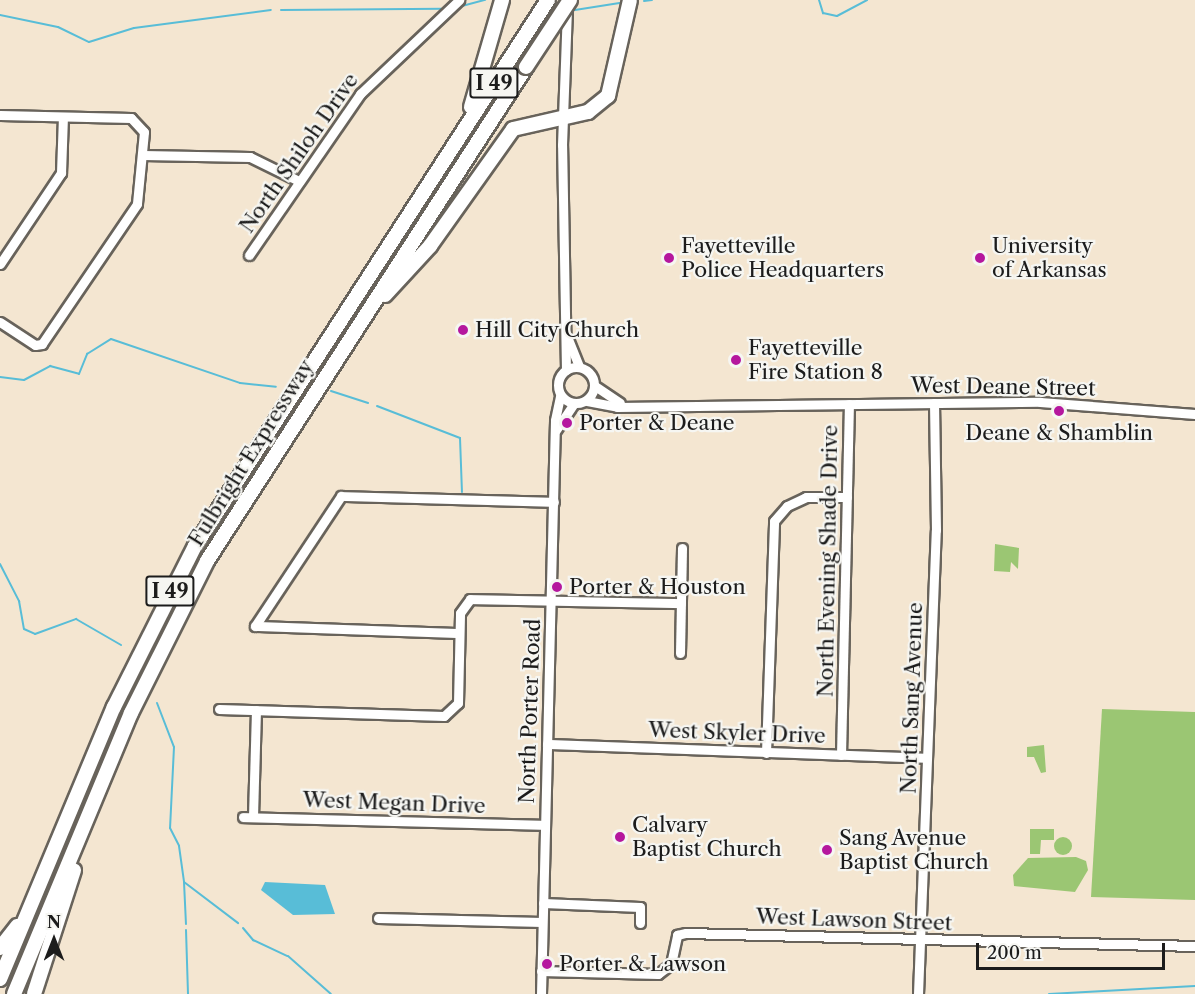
<!DOCTYPE html>
<html>
<head>
<meta charset="utf-8">
<style>
  body { margin:0 }
  #map { position:relative; width:1195px; height:994px; overflow:hidden; background:#f4e6d1; font-family:"Libre Caslon Text",serif }
  div>[style] { position:absolute }
  [style*='--x'] { left:calc(var(--x)*1px); top:calc(var(--y)*1px); width:calc(var(--w)*1px); rotate:calc(var(--a)*1deg) }
  .green>* { inset:0; background:#9bc673 }
  .round { border-radius:50% }
  .water>* { inset:0; background:#58bdd7 }
  .stream>* { height:2px; margin:-1px; padding:0 1px; transform-origin:1px; border-radius:1px; background:#58bdd7 }
  .roads { filter:drop-shadow(2px 0 #68635b) drop-shadow(-2px 0 #68635b) drop-shadow(0 2px #68635b) drop-shadow(0 -2px #68635b) }
  .minor>* { height:9px; margin:-4.5px; padding:0 4.5px; transform-origin:4.5px; border-radius:4.5px; background:#fff }
  .minor>.ring { margin:-4.5px; padding:0; box-sizing:content-box; background:none; border:9px solid #fff; border-radius:50% }
  .highway>* { height:14px; margin:-7px; padding:0 7px; transform-origin:7px; border-radius:7px; background:#fff }
  .bridges { filter:drop-shadow(2px 0 #68635b) drop-shadow(-2px 0 #68635b) drop-shadow(0 2px #68635b) drop-shadow(0 -2px #68635b) }
  .highway-bridge>* { height:14px; margin:-7px; padding:0 7px; transform-origin:7px; border-radius:7px; background:#fff }
  .dots>* { width:16px; height:16px; translate:-50% -50%; box-sizing:border-box; border:3px solid #f6f6f2; border-radius:50% }
  span { translate:-50% -50%; white-space:nowrap; text-align:center; line-height:1.15; -webkit-text-stroke:4.5px #f6f6f2; paint-order:stroke }
  .shield-label span { padding:2px 4px; background:#f6f6f2; border:2px solid; border-radius:4px; -webkit-text-stroke-width:0 }
  .shield-label { font-size:20px; color:#1c1c1c; font-weight:700 }
  .street-label { font-size:21px; color:#1c1c1c }
  .poi-label { font-size:21px; color:#1c1c1c }
  .left { translate:0 -50%; text-align:left }
  .north { position:absolute; left:24px; top:910px; width:60px; height:60px; -webkit-text-stroke:4px #f6f6f2; paint-order:stroke; rotate:0deg; font-size:16px; font-weight:700; line-height:24px; text-align:center; color:#1c1c1c }
  .north::after { content:''; display:block; margin:auto; width:21px; height:27px; background:#1c1c1c; clip-path:polygon(50% 0,100% 100%,50% 72%,0 100%) }
  .scale { position:absolute; left:976px; top:943px; width:189px; height:27px; box-sizing:border-box; border:3px solid #1c1c1c; border-top:0; padding-left:8px; font-size:18px; line-height:21px; white-space:nowrap; color:#1c1c1c; -webkit-text-stroke:4px #f6f6f2; paint-order:stroke }
</style>
</head>
<body>
<div id="map">
  <div class="green">
    <i style="clip-path:polygon(995px 544px,1019px 548px,1018px 569px,1011px 562px,1010px 572px,994px 571px)"></i>
    <i style="clip-path:polygon(1102px 709px,1195px 712px,1195px 900px,1091px 897px)"></i>
    <i style="clip-path:polygon(1044px 745px,1046px 772px,1041px 773px,1034px 757px,1027px 757px,1027px 747px)"></i>
    <i style="clip-path:polygon(1030px 829px,1054px 829px,1054px 840px,1041px 840px,1040px 854px,1030px 854px)"></i>
    <i class="round" style="left:1054px;top:837px;width:18px;height:18px"></i>
    <i style="clip-path:polygon(1076px 857px,1086px 861px,1088px 870px,1075px 892px,1014px 886px,1013px 875px,1028px 858px)"></i>
  </div>
  <div class="water">
    <i style="clip-path:polygon(265px 882px,325px 885px,335px 914px,293px 915px,261px 890px)"></i>
  </div>
  <div class="stream">
    <i style="--x:819;--y:0;--w:14;--a:73"></i>
    <i style="--x:823;--y:13;--w:14;--a:12"></i>
    <i style="--x:837;--y:16;--w:34;--a:-28"></i>
    <i style="--x:644;--y:1;--w:8;--a:-7"></i>
    <i style="--x:462;--y:6;--w:24;--a:-15"></i>
    <i style="--x:281;--y:10;--w:162;--a:-0.4"></i>
    <i style="--x:575;--y:10;--w:45;--a:-9"></i>
    <i style="--x:0;--y:15;--w:59;--a:11.7"></i>
    <i style="--x:58;--y:27;--w:34;--a:26"></i>
    <i style="--x:89;--y:42;--w:47;--a:-17.3"></i>
    <i style="--x:134;--y:28;--w:138;--a:-7.5"></i>
    <i style="--x:0;--y:377;--w:24;--a:7"></i>
    <i style="--x:24;--y:380;--w:30;--a:-28"></i>
    <i style="--x:50;--y:366;--w:30;--a:15"></i>
    <i style="--x:79;--y:374;--w:22;--a:-68"></i>
    <i style="--x:87;--y:354;--w:28;--a:-32"></i>
    <i style="--x:111;--y:339;--w:136;--a:18.8"></i>
    <i style="--x:240;--y:383;--w:36;--a:6"></i>
    <i style="--x:331;--y:391;--w:39;--a:18"></i>
    <i style="--x:377;--y:406;--w:89;--a:21.1"></i>
    <i style="--x:460;--y:438;--w:54;--a:87.9"></i>
    <i style="--x:0;--y:564;--w:42;--a:62.8"></i>
    <i style="--x:19;--y:601;--w:28;--a:80"></i>
    <i style="--x:24;--y:629;--w:12;--a:24"></i>
    <i style="--x:35;--y:634;--w:44;--a:-20.1"></i>
    <i style="--x:76;--y:619;--w:52;--a:30"></i>
    <i style="--x:157;--y:703;--w:47;--a:68.9"></i>
    <i style="--x:174;--y:747;--w:81;--a:92.8"></i>
    <i style="--x:170;--y:828;--w:20;--a:63"></i>
    <i style="--x:179;--y:846;--w:36;--a:82"></i>
    <i style="--x:184;--y:882;--w:68;--a:37.2"></i>
    <i style="--x:184;--y:882;--w:42;--a:87.3"></i>
    <i style="--x:243;--y:928;--w:16;--a:50"></i>
    <i style="--x:253;--y:940;--w:38;--a:25"></i>
    <i style="--x:288;--y:956;--w:57;--a:41.5"></i>
    <i style="--x:186;--y:930;--w:64;--a:88.2"></i>
    <i style="--x:1049;--y:994;--w:146;--a:-3.1"></i>
  </div>
  <div class="roads">
    <div class="minor">
      <i style="--x:0;--y:115;--w:131;--a:1.3"></i>
      <i style="--x:131;--y:118;--w:19;--a:47"></i>
      <i style="--x:144;--y:132;--w:72;--a:95.6"></i>
      <i style="--x:137;--y:204;--w:169;--a:124.2"></i>
      <i style="--x:42;--y:344;--w:7;--a:172"></i>
      <i style="--x:35;--y:345;--w:42;--a:-146.7"></i>
      <i style="--x:143;--y:155;--w:107;--a:1.1"></i>
      <i style="--x:250;--y:157;--w:55;--a:26.1"></i>
      <i style="--x:249;--y:255;--w:196;--a:-55.4"></i>
      <i style="--x:360;--y:94;--w:137;--a:-43.5"></i>
      <i style="--x:0;--y:264;--w:110;--a:-56.2"></i>
      <i style="--x:61;--y:173;--w:56;--a:-88"></i>
      <i style="--x:568;--y:339;--w:29;--a:68"></i>
      <i class="ring" style="left:558px;top:367px;width:27px;height:27px"></i>
      <i style="--x:566;--y:370;--w:225;--a:-91"></i>
      <i style="--x:562;--y:145;--w:138;--a:-87.9"></i>
      <i style="--x:595;--y:386;--w:30;--a:34"></i>
      <i style="--x:587;--y:401;--w:31;--a:11"></i>
      <i style="--x:617;--y:407;--w:423;--a:-0.7"></i>
      <i style="--x:1040;--y:402;--w:155;--a:4.4"></i>
      <i style="--x:556;--y:430;--w:32;--a:-56"></i>
      <i style="--x:255;--y:626;--w:156;--a:-56.5"></i>
      <i style="--x:341;--y:496;--w:213;--a:1.6"></i>
      <i style="--x:255;--y:626;--w:204;--a:2"></i>
      <i style="--x:680;--y:653;--w:105;--a:-88.9"></i>
      <i style="--x:219;--y:709;--w:225;--a:1.8"></i>
      <i style="--x:444;--y:716;--w:19;--a:-43"></i>
      <i style="--x:458;--y:703;--w:90;--a:-88.7"></i>
      <i style="--x:460;--y:613;--w:17;--a:-54"></i>
      <i style="--x:470;--y:599;--w:211;--a:1.1"></i>
      <i style="--x:547;--y:744;--w:380;--a:2.1"></i>
      <i style="--x:766;--y:753;--w:232;--a:-88"></i>
      <i style="--x:774;--y:521;--w:20;--a:-49"></i>
      <i style="--x:787;--y:506;--w:21;--a:-25"></i>
      <i style="--x:806;--y:497;--w:41;--a:0"></i>
      <i style="--x:841;--y:755;--w:351;--a:-88.7"></i>
      <i style="--x:243;--y:817;--w:302;--a:1.5"></i>
      <i style="--x:253;--y:817;--w:107;--a:-88.4"></i>
      <i style="--x:543;--y:903;--w:97;--a:2.4"></i>
      <i style="--x:640;--y:907;--w:16;--a:90"></i>
      <i style="--x:378;--y:918;--w:164;--a:1.4"></i>
      <i style="--x:541;--y:971;--w:117;--a:1.5"></i>
      <i style="--x:658;--y:974;--w:16;--a:-38"></i>
      <i style="--x:671;--y:964;--w:30;--a:-78"></i>
      <i style="--x:677;--y:935;--w:9;--a:-13"></i>
      <i style="--x:686;--y:933;--w:509;--a:1.46"></i>
      <i style="--x:541;--y:994;--w:574;--a:-88.6"></i>
      <i style="--x:555;--y:420;--w:25;--a:-78"></i>
      <i style="--x:918;--y:994;--w:464;--a:-87.8"></i>
      <i style="--x:936;--y:530;--w:127;--a:-90.9"></i>
    </div>
    <div class="highway">
      <i style="--x:471;--y:107;--w:111;--a:-73.8"></i>
      <i style="--x:385;--y:295;--w:67;--a:-47.4"></i>
      <i style="--x:430;--y:246;--w:143;--a:-54.6"></i>
      <i style="--x:513;--y:129;--w:77;--a:-12.8"></i>
      <i style="--x:588;--y:112;--w:26;--a:-39"></i>
      <i style="--x:608;--y:96;--w:98;--a:-77.1"></i>
      <i style="--x:0;--y:948;--w:28;--a:-52"></i>
      <i style="--x:0;--y:979;--w:295;--a:-67.3"></i>
      <i style="--x:114;--y:707;--w:180;--a:-63.3"></i>
      <i style="--x:195;--y:546;--w:650;--a:-57.12"></i>
      <i style="--x:14;--y:994;--w:304;--a:-67.4"></i>
      <i style="--x:131;--y:713;--w:170;--a:-63.4"></i>
      <i style="--x:207;--y:561;--w:588;--a:-57.15"></i>
      <i style="--x:34;--y:994;--w:130;--a:-72.1"></i>
    </div>
  </div>
  <div class="bridges">
    <div class="highway-bridge">
      <i style="--x:526;--y:67;--w:80;--a:-56.7"></i>
    </div>
  </div>
  <div class="dots">
    <i style="left:669px;top:258px;background:#b5179e"></i>
    <i style="left:980px;top:258px;background:#b5179e"></i>
    <i style="left:463px;top:330px;background:#b5179e"></i>
    <i style="left:736px;top:360px;background:#b5179e"></i>
    <i style="left:1059px;top:411px;background:#b5179e"></i>
    <i style="left:567px;top:423px;background:#b5179e"></i>
    <i style="left:557px;top:587px;background:#b5179e"></i>
    <i style="left:620px;top:837px;background:#b5179e"></i>
    <i style="left:827px;top:850px;background:#b5179e"></i>
    <i style="left:547px;top:964px;background:#b5179e"></i>
  </div>
  <div class="shield-label">
    <span style="left:494px;top:83px">I 49</span>
    <span style="left:170px;top:591px">I 49</span>
  </div>
  <div class="street-label">
    <span style="left:299px;top:153px;rotate:-55deg">North Shiloh Drive</span>
    <span style="left:1003px;top:387px;rotate:1deg">West Deane Street</span>
    <span style="left:251px;top:453px;rotate:-58deg">Fulbright Expressway</span>
    <span style="left:828px;top:561px;rotate:-89deg">North Evening Shade Drive</span>
    <span style="left:912px;top:698px;rotate:-88deg">North Sang Avenue</span>
    <span style="left:530px;top:711px;rotate:-88deg">North Porter Road</span>
    <span style="left:737px;top:733px;rotate:2deg">West Skyler Drive</span>
    <span style="left:394px;top:803px;rotate:2deg">West Megan Drive</span>
    <span style="left:854px;top:920px;rotate:2deg">West Lawson Street</span>
  </div>
  <div class="poi-label">
    <span class="left" style="left:681px;top:258px">Fayetteville<br>Police Headquarters</span>
    <span class="left" style="left:992px;top:258px">University<br>of Arkansas</span>
    <span class="left" style="left:475px;top:330px">Hill City Church</span>
    <span class="left" style="left:748px;top:360px">Fayetteville<br>Fire Station 8</span>
    <span class="left" style="left:579px;top:423px">Porter &amp; Deane</span>
    <span style="left:1059px;top:433px">Deane &amp; Shamblin</span>
    <span class="left" style="left:569px;top:587px">Porter &amp; Houston</span>
    <span class="left" style="left:632px;top:837px">Calvary<br>Baptist Church</span>
    <span class="left" style="left:839px;top:850px">Sang Avenue<br>Baptist Church</span>
    <span class="left" style="left:559px;top:964px">Porter &amp; Lawson</span>
  </div>
  <div class="north">N</div>
  <div class="scale">200 m</div>
</div>
</body>
</html>
